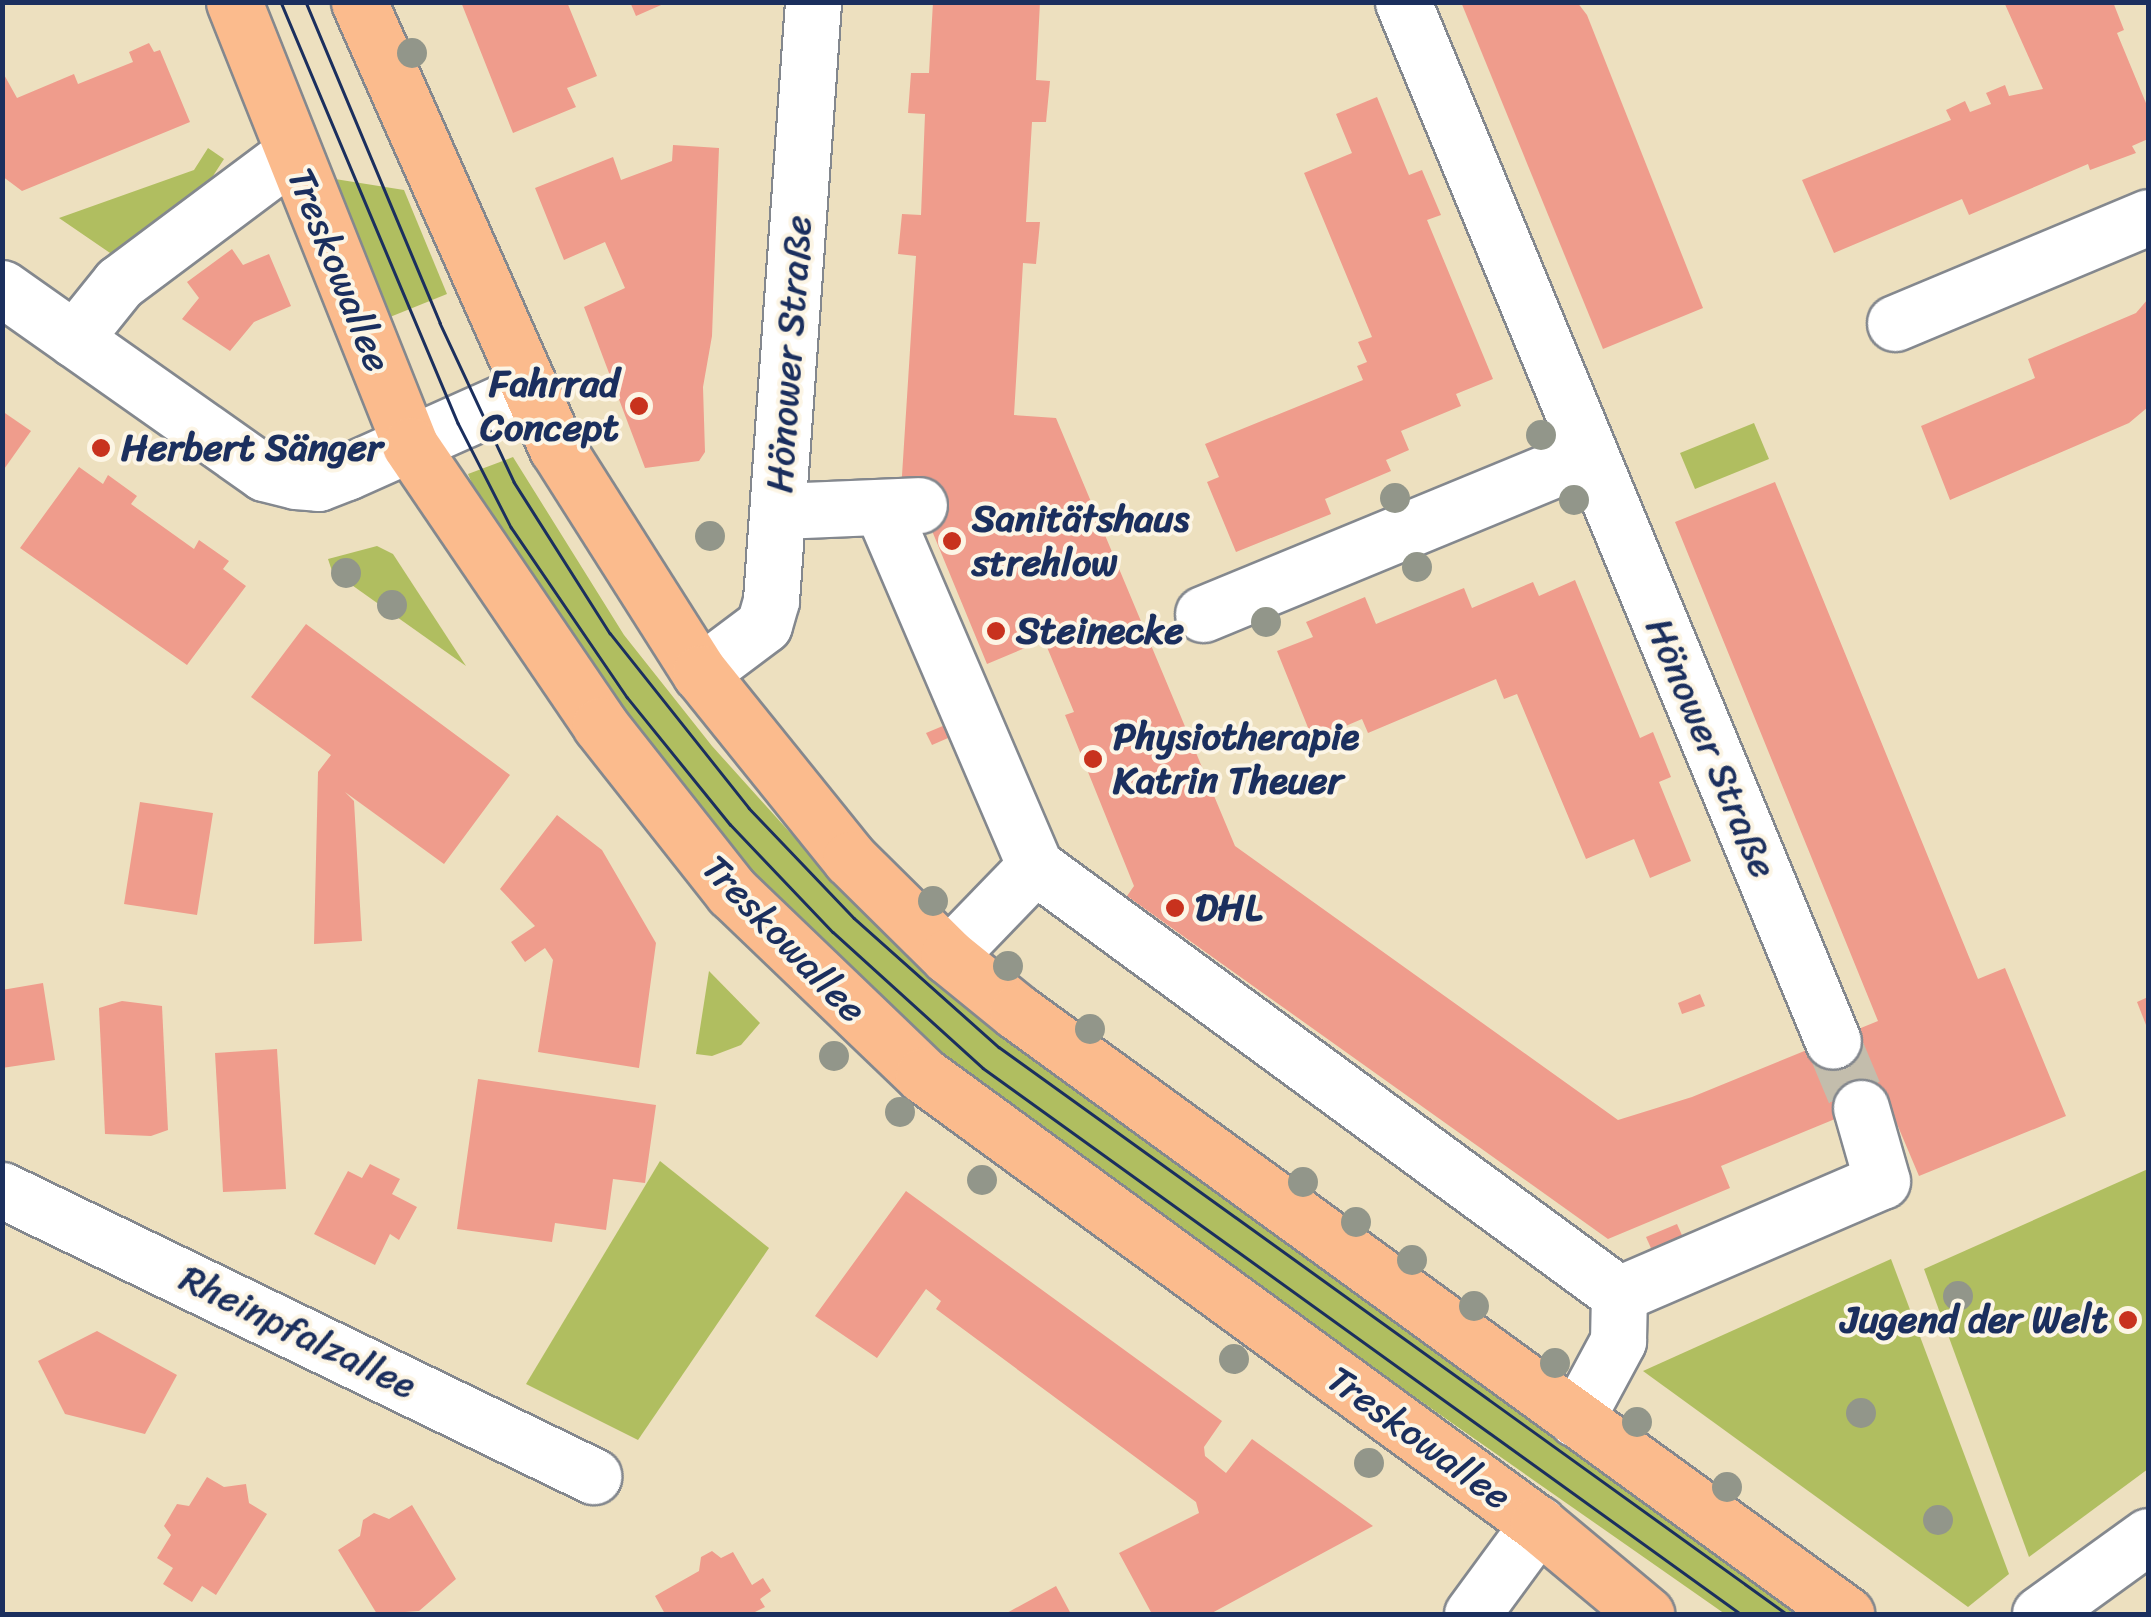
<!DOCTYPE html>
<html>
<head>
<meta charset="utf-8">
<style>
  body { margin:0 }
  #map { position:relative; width:2151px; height:1617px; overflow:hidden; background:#ede0bf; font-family:Sriracha,sans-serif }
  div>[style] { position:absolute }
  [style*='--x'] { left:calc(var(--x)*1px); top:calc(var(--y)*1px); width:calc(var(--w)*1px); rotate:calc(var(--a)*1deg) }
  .green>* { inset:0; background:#b0be60 }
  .building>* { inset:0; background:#ef9c8c }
  .minor-tunnel>* { height:55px; margin-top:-27.5px; transform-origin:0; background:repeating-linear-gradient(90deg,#c3bdac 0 55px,transparent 0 83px) }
  .roads { filter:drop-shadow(2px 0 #84888e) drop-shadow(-2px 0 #84888e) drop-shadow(0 2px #84888e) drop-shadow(0 -2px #84888e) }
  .minor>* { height:55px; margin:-27.5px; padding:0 27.5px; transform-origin:27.5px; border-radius:27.5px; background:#fff }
  .major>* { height:55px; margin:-27.5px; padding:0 27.5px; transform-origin:27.5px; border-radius:27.5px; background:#fbbb8d }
  .tram>* { height:2.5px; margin:-1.25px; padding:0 1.25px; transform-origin:1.25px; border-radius:1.25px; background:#1b2f5e }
  .trees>* { width:30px; height:30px; margin:-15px; border-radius:50%; background:#92968a }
  .dots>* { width:28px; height:28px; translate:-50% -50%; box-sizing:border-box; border:5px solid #fcf5e5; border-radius:50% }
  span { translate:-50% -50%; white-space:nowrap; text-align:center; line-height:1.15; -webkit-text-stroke:8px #fcf5e5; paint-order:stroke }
  .street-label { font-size:38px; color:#1b2f5e }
  .poi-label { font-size:38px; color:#1b2f5e; font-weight:700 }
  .right { translate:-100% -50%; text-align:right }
  .left { translate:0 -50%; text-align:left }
  .frame { position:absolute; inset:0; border:5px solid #1b2f5e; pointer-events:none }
</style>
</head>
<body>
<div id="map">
  <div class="green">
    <i style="clip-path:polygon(208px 148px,224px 159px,211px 179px,113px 255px,59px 218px,194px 170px)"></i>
    <i style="clip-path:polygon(335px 179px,404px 190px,447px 294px,390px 317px)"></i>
    <i style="clip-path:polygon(1754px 423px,1769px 459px,1695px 489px,1680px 453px)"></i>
    <i style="clip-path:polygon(513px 457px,624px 635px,712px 746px,831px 878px,1035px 1059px,1807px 1614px,1725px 1614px,1163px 1221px,938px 1052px,754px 877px,620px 715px,480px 502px,468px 474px)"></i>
    <i style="clip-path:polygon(377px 546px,393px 554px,466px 666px,332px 571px,328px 559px)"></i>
    <i style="clip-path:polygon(709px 971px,760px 1023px,741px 1045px,712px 1056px,696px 1054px)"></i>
    <i style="clip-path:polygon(660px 1161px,769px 1248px,638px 1440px,526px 1384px)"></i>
    <i style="clip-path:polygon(2148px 1169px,2148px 1469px,2029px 1557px,1924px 1269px)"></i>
    <i style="clip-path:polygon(1891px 1259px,2009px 1574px,1968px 1607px,1643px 1371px)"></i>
  </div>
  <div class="building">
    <i style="clip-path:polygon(461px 2px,567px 2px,597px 76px,567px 88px,576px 107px,513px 133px)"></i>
    <i style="clip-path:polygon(630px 2px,668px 2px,636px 16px)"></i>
    <i style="clip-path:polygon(933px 2px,1040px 2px,1036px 80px,1050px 81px,1046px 122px,1032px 122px,1026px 222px,1040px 222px,1036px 264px,1023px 263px,1014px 415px,1056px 418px,1235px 846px,1618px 1120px,1692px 1097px,1878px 1021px,1675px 522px,1775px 482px,1978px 979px,2005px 968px,2066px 1116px,1919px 1176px,1886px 1098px,1721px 1166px,1730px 1188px,1608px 1239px,1127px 896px,1134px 886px,1065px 715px,1074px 712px,1044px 640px,987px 664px,916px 492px,901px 491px,916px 256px,898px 254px,902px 214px,921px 215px,925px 114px,908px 113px,911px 73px,929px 73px)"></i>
    <i style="clip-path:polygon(1461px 2px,1577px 2px,1587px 15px,1703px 308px,1603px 349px)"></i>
    <i style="clip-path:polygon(2004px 2px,2113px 2px,2124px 30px,2117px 33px,2148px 108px,2148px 139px,2132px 146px,2136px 153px,2090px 170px,2088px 164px,1969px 215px,1962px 199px,1834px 253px,1802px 180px,1951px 120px,1946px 110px,1965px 101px,1970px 112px,1991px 104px,1986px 93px,2005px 85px,2009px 96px,2043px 89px)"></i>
    <i style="clip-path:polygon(149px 43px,154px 52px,160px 50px,190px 122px,22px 191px,2px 176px,2px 71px,17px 98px,74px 74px,78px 84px,133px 62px,129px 52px)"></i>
    <i style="clip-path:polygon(1377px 97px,1409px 175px,1422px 170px,1441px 215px,1427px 220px,1493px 379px,1456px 394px,1461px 406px,1401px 431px,1409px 450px,1386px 460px,1391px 471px,1325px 499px,1331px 514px,1236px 552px,1207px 482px,1219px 477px,1205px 444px,1363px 380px,1357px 366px,1367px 362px,1358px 342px,1372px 337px,1304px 173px,1352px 153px,1336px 114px)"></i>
    <i style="clip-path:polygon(673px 145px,719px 148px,712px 336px,703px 387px,705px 452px,699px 461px,645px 468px,584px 307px,625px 288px,605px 242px,564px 260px,535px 188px,613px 157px,621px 180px,672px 161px)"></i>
    <i style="clip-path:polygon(232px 249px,243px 265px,269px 254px,291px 306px,254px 322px,230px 351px,182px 319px,199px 298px,187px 282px)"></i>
    <i style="clip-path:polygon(2148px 299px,2148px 407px,2129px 423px,1950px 500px,1921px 426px,2035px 378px,2028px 359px,2136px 313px)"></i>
    <i style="clip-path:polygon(2px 411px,31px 431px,2px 472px)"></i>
    <i style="clip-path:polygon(79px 467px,103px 484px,108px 475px,137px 496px,131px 504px,194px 549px,199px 540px,229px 561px,223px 569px,246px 586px,187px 665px,20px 548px)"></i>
    <i style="clip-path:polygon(1575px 580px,1640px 738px,1653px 732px,1671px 777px,1659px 782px,1691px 861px,1650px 878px,1634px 839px,1586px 859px,1517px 694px,1504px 699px,1496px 679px,1368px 733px,1362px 719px,1313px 740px,1277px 651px,1313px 637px,1306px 622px,1365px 597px,1376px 624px,1464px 588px,1472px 608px,1533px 582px,1539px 596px)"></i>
    <i style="clip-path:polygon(306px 624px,510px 775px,444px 864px,345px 792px,354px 801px,362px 941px,314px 944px,318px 772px,331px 755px,251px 697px)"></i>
    <i style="clip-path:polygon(950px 723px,955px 735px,932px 745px,926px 733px)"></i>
    <i style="clip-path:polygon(140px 802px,213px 813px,197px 915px,124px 904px)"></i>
    <i style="clip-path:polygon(557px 815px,602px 850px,656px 943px,639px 1068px,538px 1052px,553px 960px,545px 948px,525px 962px,511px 942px,535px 926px,500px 889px)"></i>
    <i style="clip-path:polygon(43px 983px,55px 1060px,2px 1068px,2px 990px)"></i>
    <i style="clip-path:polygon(1700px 994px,1705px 1006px,1682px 1014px,1678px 1003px)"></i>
    <i style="clip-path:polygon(2148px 997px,2148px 1030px,2137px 1002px)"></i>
    <i style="clip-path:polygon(122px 1001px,162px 1006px,168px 1130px,151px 1136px,105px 1134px,99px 1008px)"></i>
    <i style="clip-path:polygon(277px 1049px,286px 1189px,223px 1192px,215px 1053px)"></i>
    <i style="clip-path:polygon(478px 1079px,656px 1105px,645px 1183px,613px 1179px,606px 1230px,555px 1223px,552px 1242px,457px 1229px)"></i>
    <i style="clip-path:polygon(370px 1164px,400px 1179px,392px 1194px,417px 1207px,399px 1240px,390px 1234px,375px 1265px,314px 1234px,348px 1171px,362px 1178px)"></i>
    <i style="clip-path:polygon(906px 1191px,1222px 1421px,1204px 1447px,1205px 1456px,1226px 1473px,1252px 1439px,1373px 1526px,1210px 1614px,1152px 1614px,1119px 1553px,1199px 1513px,1196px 1502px,936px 1309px,941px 1301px,926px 1289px,877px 1358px,815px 1316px)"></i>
    <i style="clip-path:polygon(1677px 1224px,1685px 1242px,1654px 1255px,1646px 1237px)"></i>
    <i style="clip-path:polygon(97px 1331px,177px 1375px,145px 1434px,65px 1414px,38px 1361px)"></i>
    <i style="clip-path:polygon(207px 1477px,224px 1487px,246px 1484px,249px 1503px,267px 1514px,216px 1595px,202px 1586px,192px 1602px,163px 1584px,173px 1568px,157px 1558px,171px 1535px,164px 1526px,177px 1504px,189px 1506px)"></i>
    <i style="clip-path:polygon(412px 1505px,456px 1579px,419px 1611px,377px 1614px,338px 1550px,360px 1536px,363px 1520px,374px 1513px,389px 1519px)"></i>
    <i style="clip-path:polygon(712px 1551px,721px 1558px,733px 1552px,752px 1585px,763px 1578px,771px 1591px,760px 1599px,765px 1607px,751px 1614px,665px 1614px,655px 1596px,699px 1571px,701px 1557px)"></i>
    <i style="clip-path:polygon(1056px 1586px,1071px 1614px,1005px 1614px)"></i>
  </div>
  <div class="minor-tunnel">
    <i style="--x:1833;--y:1041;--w:73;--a:67.3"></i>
  </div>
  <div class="roads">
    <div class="minor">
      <i style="--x:1403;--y:2;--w:1124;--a:67.52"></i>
      <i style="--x:2;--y:288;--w:321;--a:35.2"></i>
      <i style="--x:264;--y:473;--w:33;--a:14"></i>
      <i style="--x:296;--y:481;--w:22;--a:5"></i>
      <i style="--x:318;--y:483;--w:31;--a:-21"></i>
      <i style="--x:347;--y:472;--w:198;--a:-24.1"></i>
      <i style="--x:1895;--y:323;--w:274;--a:-22.7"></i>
      <i style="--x:74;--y:339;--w:72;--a:-51.2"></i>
      <i style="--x:119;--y:283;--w:217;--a:-36.8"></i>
      <i style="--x:882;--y:509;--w:388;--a:66.8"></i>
      <i style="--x:1035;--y:866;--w:125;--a:134"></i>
      <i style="--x:778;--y:511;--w:141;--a:-2.4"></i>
      <i style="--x:1203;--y:614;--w:415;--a:-22.4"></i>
      <i style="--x:700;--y:673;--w:80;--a:-36.9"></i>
      <i style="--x:764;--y:625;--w:26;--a:-74"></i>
      <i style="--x:771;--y:600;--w:599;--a:-85.98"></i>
      <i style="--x:1035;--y:866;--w:724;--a:36.24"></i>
      <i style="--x:2;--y:1190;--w:657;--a:25.82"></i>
      <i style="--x:1576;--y:1419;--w:89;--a:-61.7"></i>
      <i style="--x:1618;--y:1341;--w:47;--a:-88.8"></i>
      <i style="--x:1619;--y:1294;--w:286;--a:-23.3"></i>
      <i style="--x:1882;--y:1181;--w:76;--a:-106"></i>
      <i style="--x:1472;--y:1614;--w:112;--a:-53.7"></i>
      <i style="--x:2040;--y:1614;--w:133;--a:-35.8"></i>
    </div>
    <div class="major">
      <i style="--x:234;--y:2;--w:477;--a:68.3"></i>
      <i style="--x:410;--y:445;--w:338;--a:55.8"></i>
      <i style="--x:600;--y:725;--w:213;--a:51.7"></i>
      <i style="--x:732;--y:892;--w:265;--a:43.8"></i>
      <i style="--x:923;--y:1075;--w:761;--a:36.13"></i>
      <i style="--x:1538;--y:1524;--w:141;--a:39.8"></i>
      <i style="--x:359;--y:2;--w:488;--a:66.1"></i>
      <i style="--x:557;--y:448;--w:267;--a:57.6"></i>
      <i style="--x:700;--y:673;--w:239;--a:51.1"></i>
      <i style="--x:850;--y:859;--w:138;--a:44.7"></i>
      <i style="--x:948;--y:956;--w:89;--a:39.1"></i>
      <i style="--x:1017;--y:1012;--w:1025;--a:35.99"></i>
    </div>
  </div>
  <div class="tram">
    <i style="--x:281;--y:2;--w:457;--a:67.2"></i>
    <i style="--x:458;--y:423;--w:117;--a:63"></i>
    <i style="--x:511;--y:527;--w:206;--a:55.7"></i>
    <i style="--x:627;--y:697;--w:164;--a:51"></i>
    <i style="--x:730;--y:824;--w:149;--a:46.4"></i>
    <i style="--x:833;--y:932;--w:202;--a:42.2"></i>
    <i style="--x:983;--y:1068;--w:934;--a:35.77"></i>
    <i style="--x:306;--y:2;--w:348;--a:67.3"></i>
    <i style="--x:440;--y:323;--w:175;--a:65"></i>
    <i style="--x:514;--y:482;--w:179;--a:57.6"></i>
    <i style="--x:610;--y:633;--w:223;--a:51.5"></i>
    <i style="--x:749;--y:808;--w:152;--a:46.3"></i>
    <i style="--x:854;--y:918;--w:194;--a:41.7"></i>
    <i style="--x:999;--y:1047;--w:971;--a:35.74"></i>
  </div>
  <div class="trees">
    <i style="left:412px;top:53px"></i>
    <i style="left:1541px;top:435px"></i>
    <i style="left:1395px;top:498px"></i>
    <i style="left:1574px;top:500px"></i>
    <i style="left:710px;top:536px"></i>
    <i style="left:1417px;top:567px"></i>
    <i style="left:346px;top:573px"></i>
    <i style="left:392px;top:605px"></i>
    <i style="left:1266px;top:622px"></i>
    <i style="left:933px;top:901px"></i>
    <i style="left:1008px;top:966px"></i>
    <i style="left:1090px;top:1029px"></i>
    <i style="left:834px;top:1056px"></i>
    <i style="left:900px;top:1112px"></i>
    <i style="left:982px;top:1180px"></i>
    <i style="left:1303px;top:1182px"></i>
    <i style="left:1356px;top:1222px"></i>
    <i style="left:1412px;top:1260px"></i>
    <i style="left:1958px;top:1296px"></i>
    <i style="left:1474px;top:1306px"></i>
    <i style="left:1234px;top:1359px"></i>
    <i style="left:1555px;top:1363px"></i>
    <i style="left:1861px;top:1413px"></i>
    <i style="left:1637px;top:1422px"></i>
    <i style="left:1369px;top:1463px"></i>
    <i style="left:1727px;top:1487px"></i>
    <i style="left:1938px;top:1520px"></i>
  </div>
  <div class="dots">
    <i style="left:639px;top:406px;background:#c8321e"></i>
    <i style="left:101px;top:448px;background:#c8321e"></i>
    <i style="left:952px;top:541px;background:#c8321e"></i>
    <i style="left:996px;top:631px;background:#c8321e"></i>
    <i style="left:1093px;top:759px;background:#c8321e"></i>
    <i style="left:1175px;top:908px;background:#c8321e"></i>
    <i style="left:2128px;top:1320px;background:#c8321e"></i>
  </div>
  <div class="street-label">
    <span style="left:339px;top:270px;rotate:68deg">Treskowallee</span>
    <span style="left:789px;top:354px;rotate:-86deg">Hönower Straße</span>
    <span style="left:1711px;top:748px;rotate:67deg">Hönower Straße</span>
    <span style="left:784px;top:939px;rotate:46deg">Treskowallee</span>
    <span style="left:298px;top:1332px;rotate:26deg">Rheinpfalzallee</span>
    <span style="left:1419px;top:1438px;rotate:36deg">Treskowallee</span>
  </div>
  <div class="poi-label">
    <span class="right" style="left:619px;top:406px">Fahrrad<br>Concept</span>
    <span class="left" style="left:121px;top:448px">Herbert Sänger</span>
    <span class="left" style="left:972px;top:541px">Sanitätshaus<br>strehlow</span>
    <span class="left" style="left:1016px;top:631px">Steinecke</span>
    <span class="left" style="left:1113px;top:759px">Physiotherapie<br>Katrin Theuer</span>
    <span class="left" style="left:1195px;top:908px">DHL</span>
    <span class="right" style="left:2108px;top:1320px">Jugend der Welt</span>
  </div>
  <div class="frame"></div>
</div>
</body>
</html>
